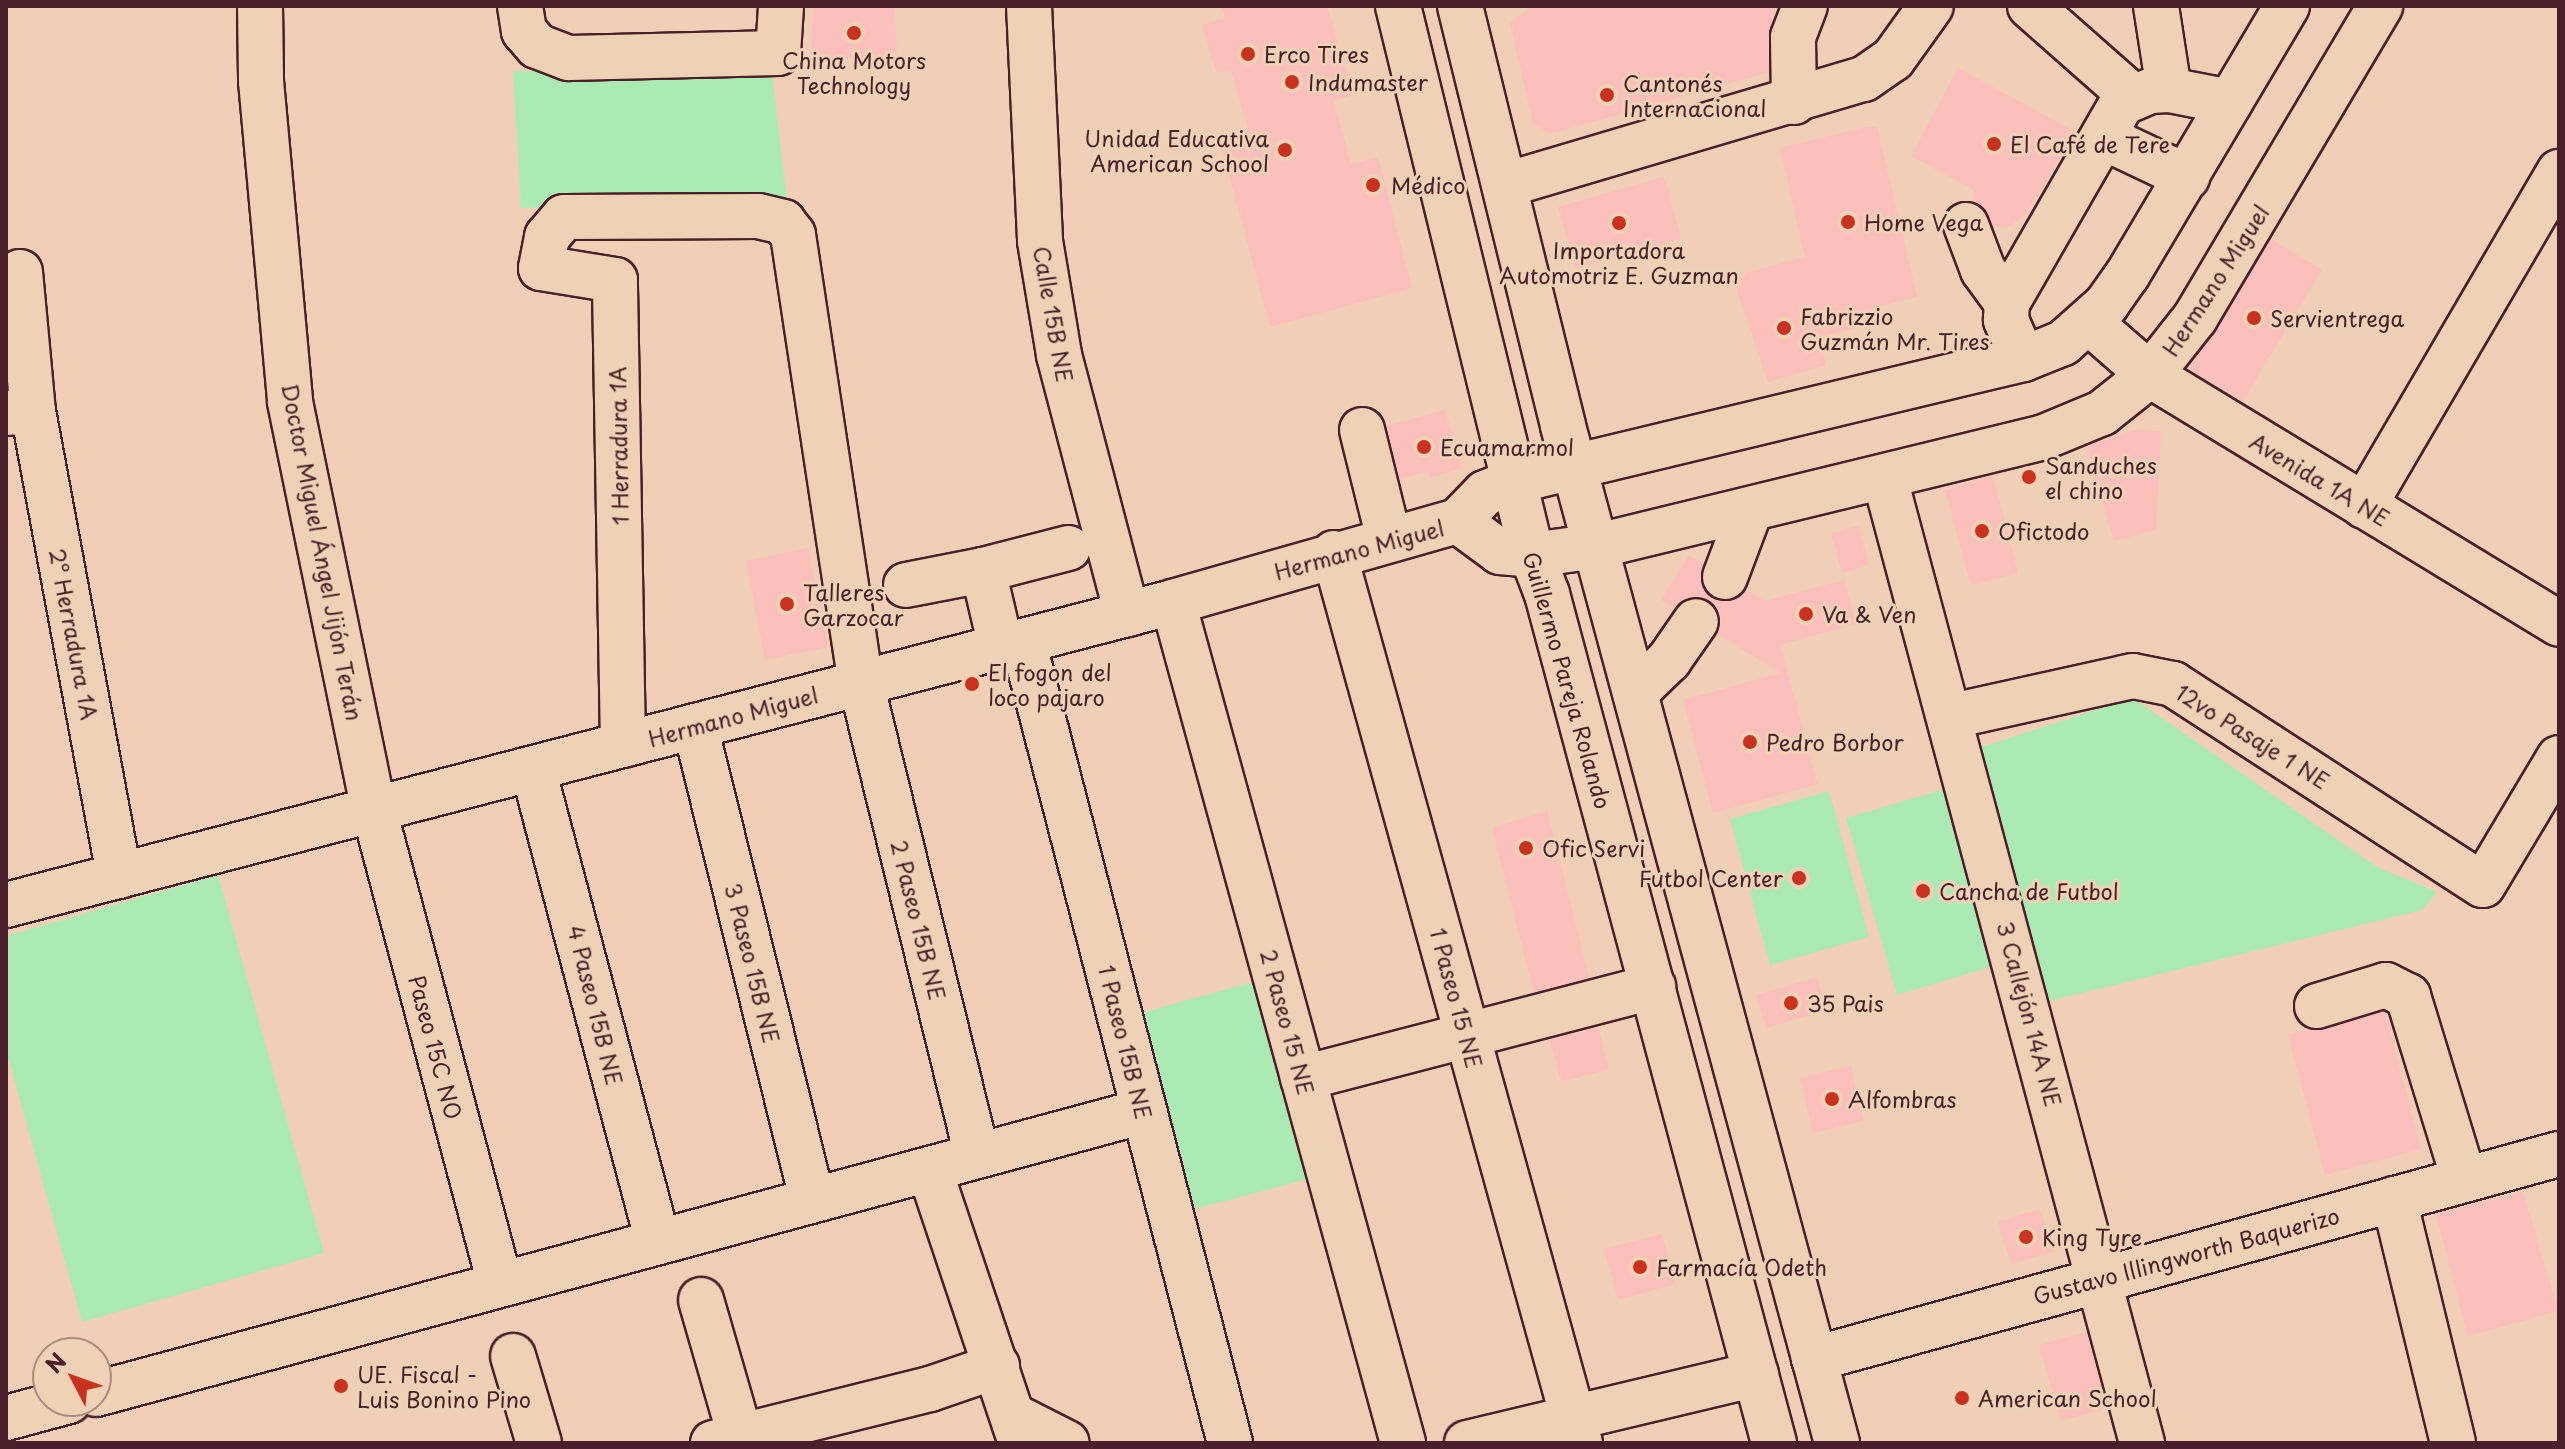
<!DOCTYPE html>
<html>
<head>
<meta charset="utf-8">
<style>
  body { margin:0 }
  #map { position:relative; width:2565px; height:1449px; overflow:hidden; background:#f1ceb6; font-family:"Playpen Sans",sans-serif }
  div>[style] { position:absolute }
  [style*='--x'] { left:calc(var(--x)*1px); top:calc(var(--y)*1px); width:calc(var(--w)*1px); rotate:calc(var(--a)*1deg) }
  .green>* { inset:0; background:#abebb3 }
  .building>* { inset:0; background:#fbbfbc }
  .roads { filter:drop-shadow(2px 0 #4a1f2b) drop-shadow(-2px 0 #4a1f2b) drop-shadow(0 2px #4a1f2b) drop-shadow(0 -2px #4a1f2b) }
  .minor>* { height:44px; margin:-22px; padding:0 22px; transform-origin:22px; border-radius:22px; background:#efd2b5 }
  .major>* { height:44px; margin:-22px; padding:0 22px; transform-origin:22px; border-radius:22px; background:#efd2b5 }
  .dots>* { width:22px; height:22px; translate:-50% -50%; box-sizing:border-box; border:4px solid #efd2b5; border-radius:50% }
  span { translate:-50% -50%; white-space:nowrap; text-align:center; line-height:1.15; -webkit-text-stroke:6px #efd2b5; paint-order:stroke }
  .poi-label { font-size:22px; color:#4a1f2b }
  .left { translate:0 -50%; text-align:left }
  .right { translate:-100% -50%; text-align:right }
  .street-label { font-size:22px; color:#4a1f2b }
  .frame { position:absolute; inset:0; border:8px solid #4a1f2b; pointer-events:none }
  .north { position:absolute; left:32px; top:1337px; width:80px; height:80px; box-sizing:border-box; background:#efd2b5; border:2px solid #ad8a7e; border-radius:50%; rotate:311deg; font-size:22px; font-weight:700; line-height:32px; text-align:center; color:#4a1f2b }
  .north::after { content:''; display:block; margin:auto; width:28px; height:36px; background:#c8321e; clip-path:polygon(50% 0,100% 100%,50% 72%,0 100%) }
</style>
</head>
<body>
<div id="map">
  <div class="green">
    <i style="clip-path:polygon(513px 71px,772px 75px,787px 200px,521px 208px)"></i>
    <i style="clip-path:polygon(2133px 698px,2377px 867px,2437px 892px,2422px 910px,2049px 1001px,1978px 748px)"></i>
    <i style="clip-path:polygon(1948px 788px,2000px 964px,1897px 995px,1846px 818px)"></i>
    <i style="clip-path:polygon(1829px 791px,1869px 937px,1770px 965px,1730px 819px)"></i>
    <i style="clip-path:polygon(218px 875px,324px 1253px,82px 1322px,6px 1050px,6px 936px)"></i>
    <i style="clip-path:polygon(1271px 977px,1323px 1175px,1176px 1214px,1126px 1017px)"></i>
  </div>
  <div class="building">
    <i style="clip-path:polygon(813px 6px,894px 6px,897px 56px,811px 59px)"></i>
    <i style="clip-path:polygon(1221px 6px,1327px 6px,1353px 95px,1334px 101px,1351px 164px,1378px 157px,1412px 288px,1270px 327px,1219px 137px,1248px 129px,1231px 70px,1217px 73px,1202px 25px,1225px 18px)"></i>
    <i style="clip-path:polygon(1533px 6px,1774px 6px,1769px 72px,1550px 134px,1533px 123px,1510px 23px)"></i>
    <i style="clip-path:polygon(1958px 68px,2076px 132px,2026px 214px,2008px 227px,1993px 226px,1982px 206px,1973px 202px,1974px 190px,1911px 156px)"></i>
    <i style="clip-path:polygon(1866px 127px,1877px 127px,1917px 297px,1864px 310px,1868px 325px,1820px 337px,1826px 365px,1768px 382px,1737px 291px,1746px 273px,1805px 257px,1780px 148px)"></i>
    <i style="clip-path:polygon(1664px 177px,1681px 239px,1575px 268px,1558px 207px)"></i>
    <i style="clip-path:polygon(2271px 239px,2322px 270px,2243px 401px,2188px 368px,2216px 331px)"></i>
    <i style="clip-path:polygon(1445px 410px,1462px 468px,1430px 478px,1428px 471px,1400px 479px,1387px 426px)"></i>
    <i style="clip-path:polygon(2138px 429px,2161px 432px,2156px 530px,2114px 541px,2086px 447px)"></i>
    <i style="clip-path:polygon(1993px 476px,2018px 573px,1971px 585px,1945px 490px)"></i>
    <i style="clip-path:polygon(1859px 525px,1869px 565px,1842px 573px,1831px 533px)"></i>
    <i style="clip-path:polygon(808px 548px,828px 647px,765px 660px,746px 561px)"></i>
    <i style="clip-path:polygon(1689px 555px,1703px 564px,1701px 582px,1717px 601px,1730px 601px,1746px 590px,1765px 601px,1844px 580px,1856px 624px,1780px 645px,1818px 784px,1713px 813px,1683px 700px,1781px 673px,1717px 634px,1719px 611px,1710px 600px,1686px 598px,1675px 608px,1661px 600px)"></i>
    <i style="clip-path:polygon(1547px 811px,1589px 978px,1534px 992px,1492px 828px)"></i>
    <i style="clip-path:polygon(1817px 977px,1826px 1010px,1766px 1028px,1756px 995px)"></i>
    <i style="clip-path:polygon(2385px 1012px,2421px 1149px,2325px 1175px,2288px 1034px)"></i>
    <i style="clip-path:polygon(1598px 1027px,1609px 1069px,1561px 1082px,1550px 1040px)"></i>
    <i style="clip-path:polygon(1851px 1066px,1863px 1121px,1813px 1133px,1800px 1078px)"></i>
    <i style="clip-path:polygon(2523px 1192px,2558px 1311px,2468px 1336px,2436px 1214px)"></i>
    <i style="clip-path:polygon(2040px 1209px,2053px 1252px,2011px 1264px,1998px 1222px)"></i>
    <i style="clip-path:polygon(1662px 1234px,1675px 1284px,1618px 1300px,1604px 1249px)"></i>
    <i style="clip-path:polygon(2086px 1332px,2107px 1408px,2061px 1421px,2039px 1345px)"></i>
  </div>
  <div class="roads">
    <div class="minor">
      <i style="--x:260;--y:6;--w:75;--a:89.2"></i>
      <i style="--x:261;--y:81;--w:322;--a:84.8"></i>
      <i style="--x:290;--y:402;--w:417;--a:78.4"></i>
      <i style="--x:374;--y:810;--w:491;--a:75.1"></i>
      <i style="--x:520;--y:6;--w:25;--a:81"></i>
      <i style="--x:524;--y:31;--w:20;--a:49"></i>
      <i style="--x:537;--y:46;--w:34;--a:21"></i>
      <i style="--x:569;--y:58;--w:209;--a:-1.4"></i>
      <i style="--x:778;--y:53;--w:47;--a:-86.3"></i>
      <i style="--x:1029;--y:6;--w:235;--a:87.3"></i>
      <i style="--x:1040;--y:241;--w:116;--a:80.5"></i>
      <i style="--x:1059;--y:355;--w:268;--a:75.3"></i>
      <i style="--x:2030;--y:6;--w:136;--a:41.4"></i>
      <i style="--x:2156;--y:6;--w:85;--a:81.2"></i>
      <i style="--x:2287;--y:6;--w:313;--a:120.7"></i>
      <i style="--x:2127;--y:275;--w:35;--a:125"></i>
      <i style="--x:2107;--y:304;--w:59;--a:138.4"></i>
      <i style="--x:2063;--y:343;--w:43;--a:158.2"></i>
      <i style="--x:2023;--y:359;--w:522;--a:166.5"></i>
      <i style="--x:1515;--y:481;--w:32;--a:158"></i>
      <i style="--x:1485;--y:493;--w:39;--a:134"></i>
      <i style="--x:1458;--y:521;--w:52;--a:36.4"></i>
      <i style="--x:1500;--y:552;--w:32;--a:5"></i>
      <i style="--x:1532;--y:555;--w:66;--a:-7.9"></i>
      <i style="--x:1597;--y:546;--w:460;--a:-13.7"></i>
      <i style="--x:2044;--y:437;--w:63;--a:-22.5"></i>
      <i style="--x:2102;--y:413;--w:61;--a:-38.4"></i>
      <i style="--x:2150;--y:375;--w:73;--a:-51.7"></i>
      <i style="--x:2195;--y:318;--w:363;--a:-59.3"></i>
      <i style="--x:1794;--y:102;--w:65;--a:-90.9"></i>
      <i style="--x:1793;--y:37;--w:33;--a:-69"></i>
      <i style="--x:2105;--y:138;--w:91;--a:25.4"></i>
      <i style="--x:1505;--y:185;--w:374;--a:-16.5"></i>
      <i style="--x:1864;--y:79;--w:35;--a:-35"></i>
      <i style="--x:1893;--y:59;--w:65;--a:-54.4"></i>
      <i style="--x:1966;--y:225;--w:48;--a:69.3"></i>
      <i style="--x:1983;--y:270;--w:41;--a:54"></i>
      <i style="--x:20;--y:272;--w:140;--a:84.7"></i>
      <i style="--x:2089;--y:322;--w:81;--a:41"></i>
      <i style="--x:2150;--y:375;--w:479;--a:31.3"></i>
      <i style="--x:2023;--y:359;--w:43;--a:-113.6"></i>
      <i style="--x:2006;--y:320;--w:17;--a:-87"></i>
      <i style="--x:2007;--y:303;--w:231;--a:-60.1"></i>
      <i style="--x:2122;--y:103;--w:30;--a:-23"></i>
      <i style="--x:2150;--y:91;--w:19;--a:-3"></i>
      <i style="--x:2169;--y:90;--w:62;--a:11.1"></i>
      <i style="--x:6;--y:413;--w:27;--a:-4"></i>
      <i style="--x:33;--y:411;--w:473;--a:79.5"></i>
      <i style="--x:1362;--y:430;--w:112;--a:76.1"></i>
      <i style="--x:1889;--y:494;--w:982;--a:75.07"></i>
      <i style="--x:2364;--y:506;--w:387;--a:-59.7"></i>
      <i style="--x:1334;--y:553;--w:923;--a:74.55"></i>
      <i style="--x:983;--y:570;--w:88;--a:-14.5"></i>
      <i style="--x:1725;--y:577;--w:71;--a:-69.3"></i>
      <i style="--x:906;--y:585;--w:78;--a:-11"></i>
      <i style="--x:983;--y:570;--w:79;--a:76.8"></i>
      <i style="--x:1173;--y:602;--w:872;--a:74.7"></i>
      <i style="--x:1023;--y:641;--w:828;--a:75.53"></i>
      <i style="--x:1637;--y:691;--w:45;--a:-44.1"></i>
      <i style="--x:1669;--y:660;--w:47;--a:-55.3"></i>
      <i style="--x:1952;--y:716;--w:185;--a:-12.5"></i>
      <i style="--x:2133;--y:676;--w:41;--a:11.3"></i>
      <i style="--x:2173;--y:684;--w:369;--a:33"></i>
      <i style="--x:2483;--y:885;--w:148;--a:-59.1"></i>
      <i style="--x:695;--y:726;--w:488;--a:76.1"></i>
      <i style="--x:623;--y:745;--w:465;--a:-91"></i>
      <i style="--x:615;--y:280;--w:75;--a:-170.8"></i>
      <i style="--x:541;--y:268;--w:32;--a:-79"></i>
      <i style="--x:547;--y:237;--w:26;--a:-50"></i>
      <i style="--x:564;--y:217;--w:194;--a:-0.3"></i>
      <i style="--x:758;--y:216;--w:26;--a:13"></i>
      <i style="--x:783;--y:222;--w:16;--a:52"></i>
      <i style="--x:793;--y:235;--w:453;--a:81.4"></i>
      <i style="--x:861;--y:683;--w:487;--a:76.2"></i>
      <i style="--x:533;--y:769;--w:489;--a:75.2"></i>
      <i style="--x:6;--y:905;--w:1206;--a:-14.55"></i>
      <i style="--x:1173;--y:602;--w:296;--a:-15.9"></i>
      <i style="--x:2317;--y:1006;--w:72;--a:-16.9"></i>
      <i style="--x:2386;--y:985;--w:25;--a:27"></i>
      <i style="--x:2408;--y:996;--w:191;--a:73"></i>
      <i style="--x:1303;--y:1078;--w:362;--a:-14.6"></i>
      <i style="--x:930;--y:1171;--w:287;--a:71.5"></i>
      <i style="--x:2394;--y:1199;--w:251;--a:76.4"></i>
      <i style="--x:701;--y:1300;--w:141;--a:73.9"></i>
      <i style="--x:513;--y:1356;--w:91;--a:73.4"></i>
      <i style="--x:1814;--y:1359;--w:773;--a:-15.39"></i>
      <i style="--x:96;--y:1394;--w:1086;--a:-15.11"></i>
      <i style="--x:1014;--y:1416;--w:59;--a:27"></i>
      <i style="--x:6;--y:1418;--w:65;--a:-15.1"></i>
      <i style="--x:713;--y:1443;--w:224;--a:-14"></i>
      <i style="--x:930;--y:1389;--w:71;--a:-18.9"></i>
      <i style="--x:1467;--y:1443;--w:297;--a:-13.4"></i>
    </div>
    <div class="major">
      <i style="--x:1398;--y:6;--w:565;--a:76.28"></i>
      <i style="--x:1532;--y:555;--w:42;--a:69"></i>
      <i style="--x:1547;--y:594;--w:879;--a:75.03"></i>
      <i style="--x:1460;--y:6;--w:432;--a:76.2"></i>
      <i style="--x:1563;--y:426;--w:1053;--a:74.92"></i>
    </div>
  </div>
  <div class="dots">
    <i style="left:854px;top:33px;background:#c8321e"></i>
    <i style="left:1248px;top:54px;background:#c8321e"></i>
    <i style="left:1292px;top:82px;background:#c8321e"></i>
    <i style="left:1607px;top:95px;background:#c8321e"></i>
    <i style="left:1994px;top:144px;background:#c8321e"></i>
    <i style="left:1285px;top:150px;background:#c8321e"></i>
    <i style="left:1373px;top:185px;background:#c8321e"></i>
    <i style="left:1848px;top:222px;background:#c8321e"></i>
    <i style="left:1619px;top:223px;background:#c8321e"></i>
    <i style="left:2254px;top:318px;background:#c8321e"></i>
    <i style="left:1784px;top:328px;background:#c8321e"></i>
    <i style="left:1424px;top:447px;background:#c8321e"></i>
    <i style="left:2029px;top:477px;background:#c8321e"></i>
    <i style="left:1982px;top:531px;background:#c8321e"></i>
    <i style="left:787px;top:604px;background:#c8321e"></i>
    <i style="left:1806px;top:614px;background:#c8321e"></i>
    <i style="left:972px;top:684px;background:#c8321e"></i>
    <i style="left:1750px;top:742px;background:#c8321e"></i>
    <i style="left:1526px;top:848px;background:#c8321e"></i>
    <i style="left:1799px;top:878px;background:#c8321e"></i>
    <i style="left:1923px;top:891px;background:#c8321e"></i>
    <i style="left:1791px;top:1003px;background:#c8321e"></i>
    <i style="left:1832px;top:1099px;background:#c8321e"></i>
    <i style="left:2026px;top:1237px;background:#c8321e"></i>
    <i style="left:1640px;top:1267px;background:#c8321e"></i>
    <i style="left:341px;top:1386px;background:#c8321e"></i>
    <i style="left:1962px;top:1398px;background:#c8321e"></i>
  </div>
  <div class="poi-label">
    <span class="left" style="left:1264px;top:54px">Erco Tires</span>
    <span style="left:854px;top:72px">China Motors<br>Technology</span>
    <span class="left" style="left:1308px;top:82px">Indumaster</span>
    <span class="left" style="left:1623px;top:95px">Cantonés<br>Internacional</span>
    <span class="right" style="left:1269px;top:150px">Unidad Educativa<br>American School</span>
    <span class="left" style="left:2010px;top:144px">El Café de Tere</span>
    <span class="left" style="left:1391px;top:185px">Médico</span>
    <span class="left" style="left:1864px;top:222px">Home Vega</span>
    <span style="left:1619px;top:262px">Importadora<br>Automotriz E. Guzman</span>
    <span class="left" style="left:1800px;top:328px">Fabrizzio<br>Guzmán Mr. Tires</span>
    <span class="left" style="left:2270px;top:318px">Servientrega</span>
    <span class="left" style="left:1440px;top:447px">Ecuamarmol</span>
    <span class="left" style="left:2045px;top:477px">Sanduches<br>el chino</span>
    <span class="left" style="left:1998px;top:531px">Ofictodo</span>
    <span class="left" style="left:803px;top:604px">Talleres<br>Garzocar</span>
    <span class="left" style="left:1822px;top:614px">Va &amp; Ven</span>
    <span class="left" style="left:988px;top:684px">El fogon del<br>loco pajaro</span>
    <span class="left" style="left:1766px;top:742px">Pedro Borbor</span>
    <span class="left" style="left:1542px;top:848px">Ofic Servi</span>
    <span class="right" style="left:1783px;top:878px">Futbol Center</span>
    <span class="left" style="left:1939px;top:891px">Cancha de Futbol</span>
    <span class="left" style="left:1807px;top:1003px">35 Pais</span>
    <span class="left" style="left:1848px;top:1099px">Alfombras</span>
    <span class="left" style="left:2042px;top:1237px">King Tyre</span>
    <span class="left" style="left:1656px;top:1267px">Farmacía Odeth</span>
    <span class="left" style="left:357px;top:1386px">UE. Fiscal -<br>Luis Bonino Pino</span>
    <span class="left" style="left:1978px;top:1398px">American School</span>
  </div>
  <div class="street-label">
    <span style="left:2215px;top:280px;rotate:-57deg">Hermano Miguel</span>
    <span style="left:1054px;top:314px;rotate:80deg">Calle 15B NE</span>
    <span style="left:618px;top:446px;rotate:-91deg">1 Herradura 1A</span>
    <span style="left:2320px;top:479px;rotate:31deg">Avenida 1A NE</span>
    <span style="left:1359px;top:549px;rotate:-15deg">Hermano Miguel</span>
    <span style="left:323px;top:552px;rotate:79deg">Doctor Miguel Ángel Jijón Terán</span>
    <span style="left:74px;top:634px;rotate:79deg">2° Herradura 1A</span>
    <span style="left:1568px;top:680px;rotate:74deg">Guillermo Pareja Rolando</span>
    <span style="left:733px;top:716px;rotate:-15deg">Hermano Miguel</span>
    <span style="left:2253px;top:736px;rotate:32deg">12vo Pasaje 1 NE</span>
    <span style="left:919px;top:920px;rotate:76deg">2 Paseo 15B NE</span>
    <span style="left:753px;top:963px;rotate:76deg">3 Paseo 15B NE</span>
    <span style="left:1457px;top:998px;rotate:75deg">1 Paseo 15 NE</span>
    <span style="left:596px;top:1005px;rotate:76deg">4 Paseo 15B NE</span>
    <span style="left:2030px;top:1014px;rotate:75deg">3 Callejón 14A NE</span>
    <span style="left:1288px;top:1022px;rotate:75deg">2 Paseo 15 NE</span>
    <span style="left:1126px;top:1042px;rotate:76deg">1 Paseo 15B NE</span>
    <span style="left:436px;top:1047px;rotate:75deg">Paseo 15C NO</span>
    <span style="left:2186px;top:1255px;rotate:-15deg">Gustavo Illingworth Baquerizo</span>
  </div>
  <div class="frame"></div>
  <div class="north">N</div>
</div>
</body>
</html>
